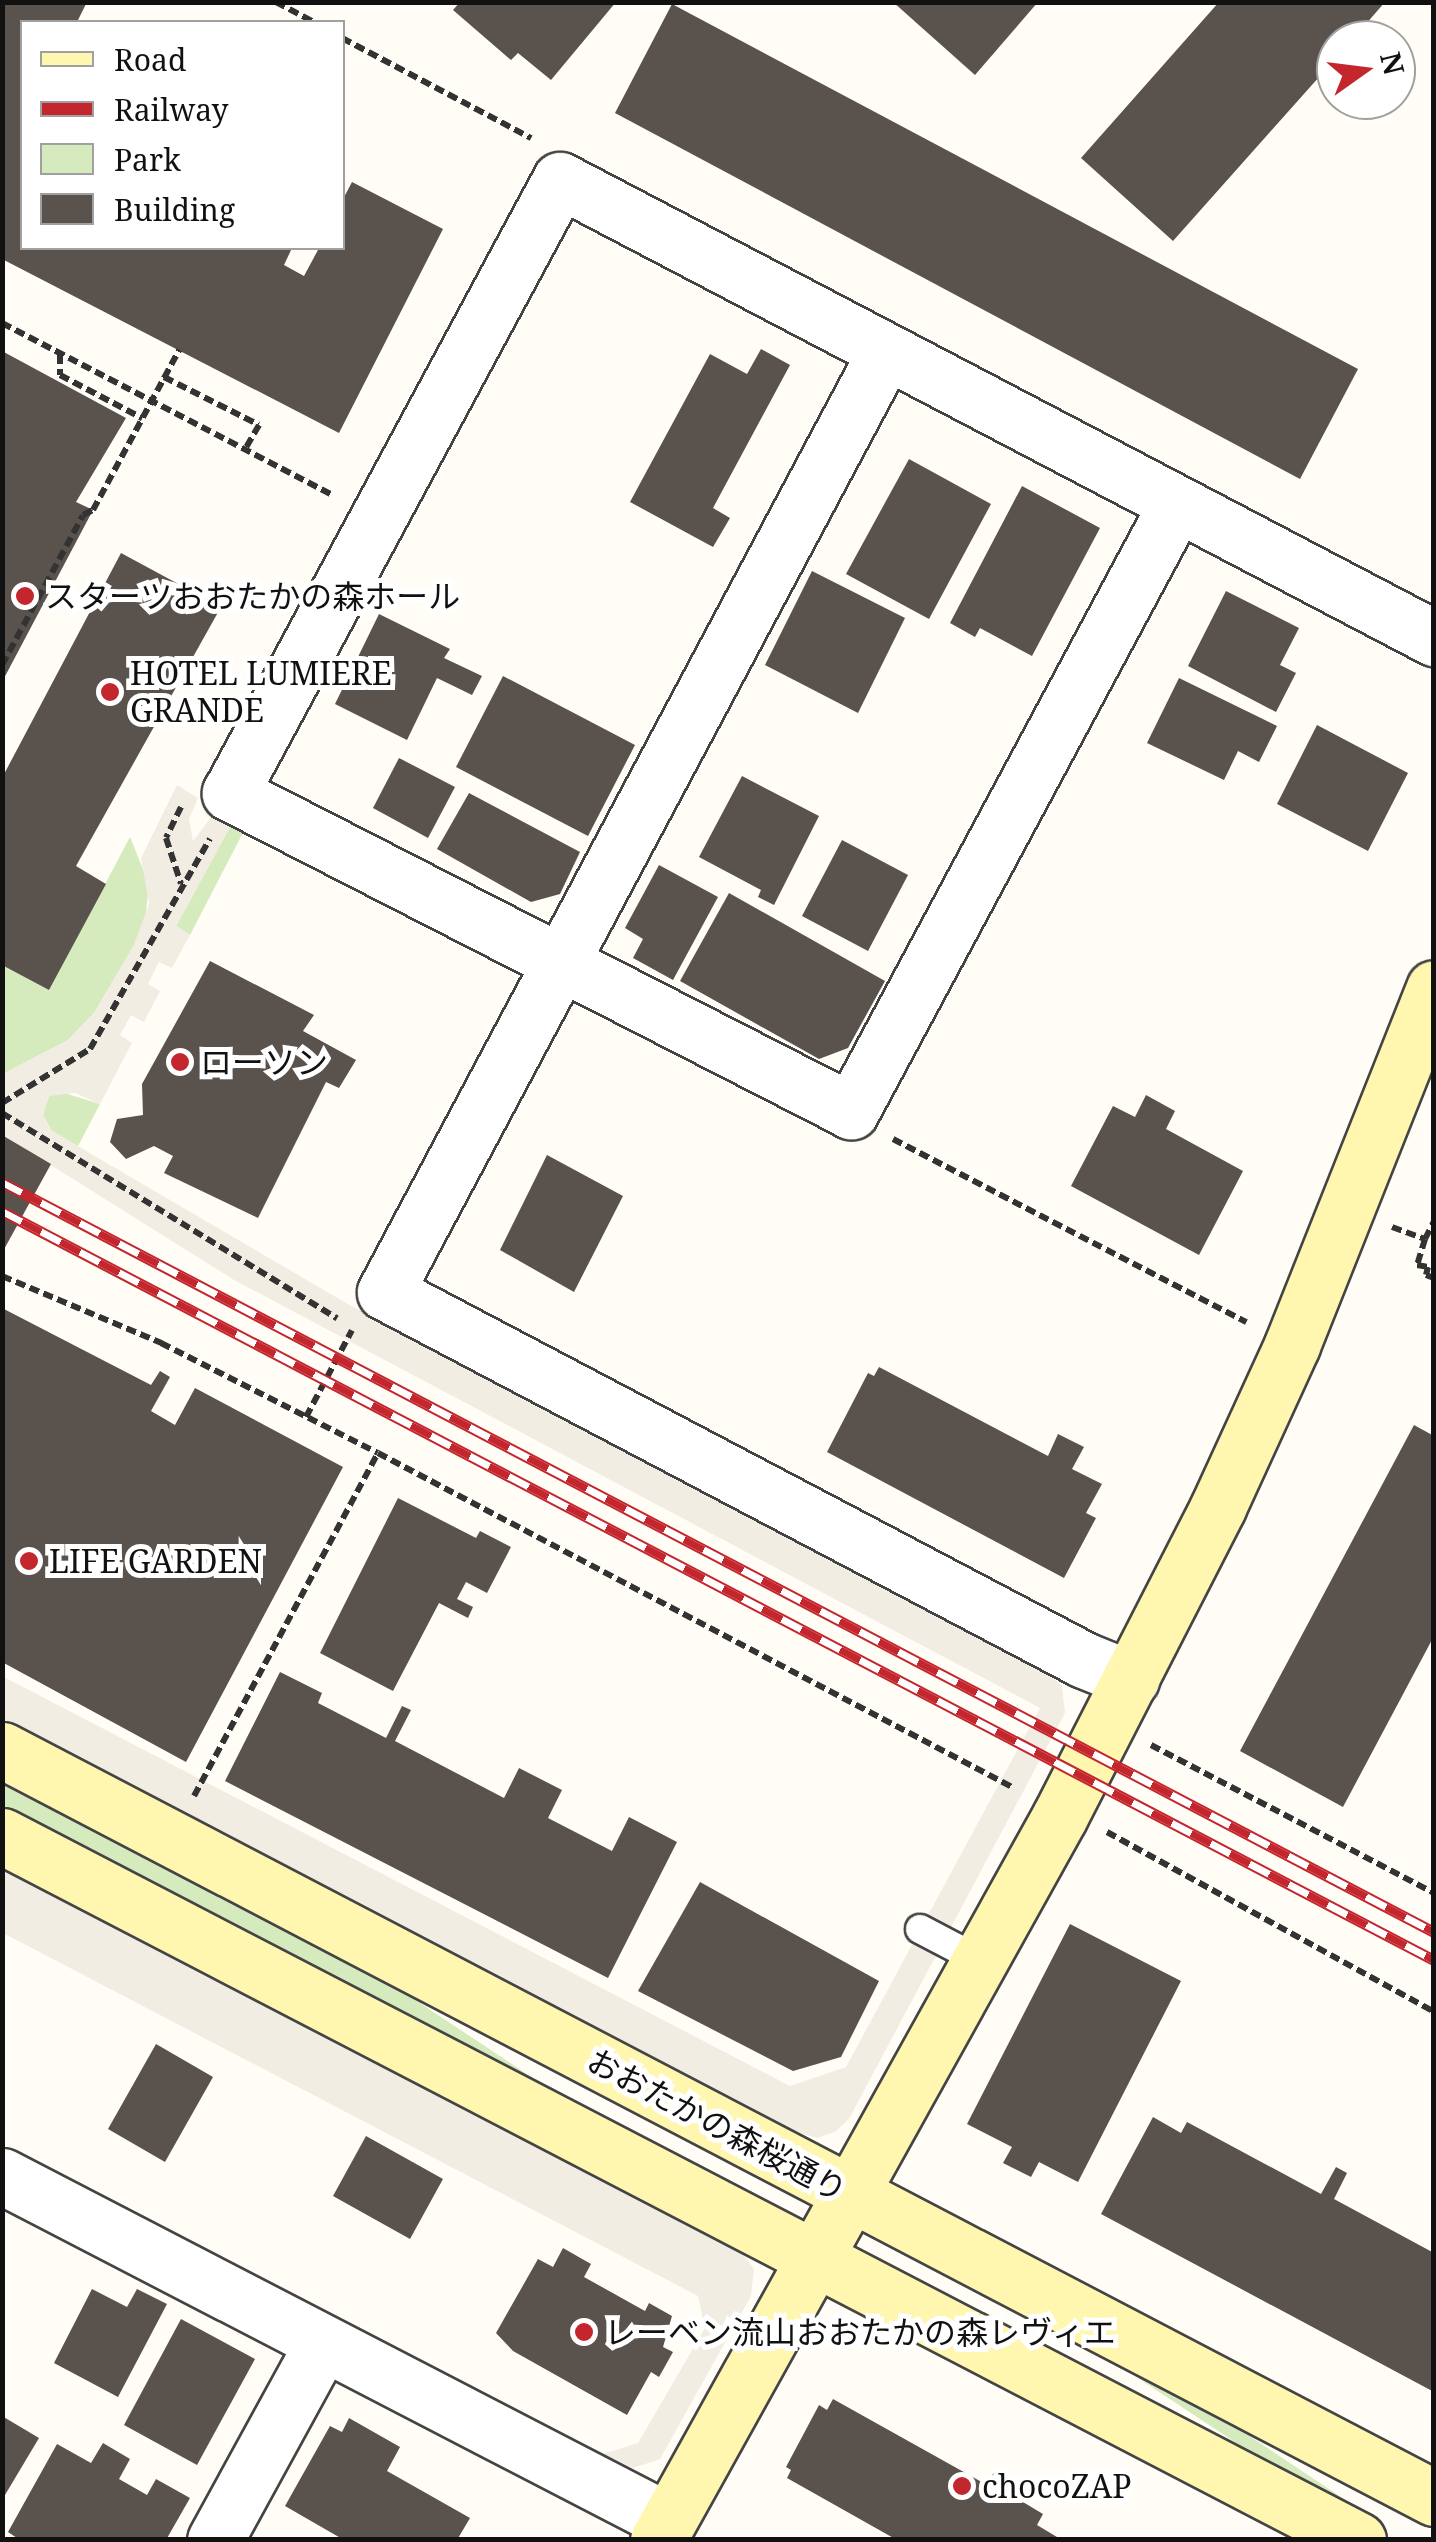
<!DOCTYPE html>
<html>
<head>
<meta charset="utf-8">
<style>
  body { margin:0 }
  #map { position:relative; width:1436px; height:2542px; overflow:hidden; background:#fffdf5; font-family:"Noto Serif","Noto Sans JP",serif }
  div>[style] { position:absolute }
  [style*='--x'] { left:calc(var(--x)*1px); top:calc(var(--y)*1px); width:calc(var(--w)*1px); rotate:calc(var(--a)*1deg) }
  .green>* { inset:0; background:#d5ebbd }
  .plaza>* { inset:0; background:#f1ede2 }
  .building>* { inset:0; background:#5a524d }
  .path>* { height:6px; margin-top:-3px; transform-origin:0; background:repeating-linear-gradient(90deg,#333 0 10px,transparent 0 15px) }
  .roads { filter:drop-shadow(2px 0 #444) drop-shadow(-2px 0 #444) drop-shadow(0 2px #444) drop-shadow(0 -2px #444) }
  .lane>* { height:28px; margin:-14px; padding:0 14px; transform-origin:14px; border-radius:14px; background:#fff }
  .street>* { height:55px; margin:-27.5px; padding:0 27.5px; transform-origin:27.5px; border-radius:27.5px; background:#fff }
  .secondary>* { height:55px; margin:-27.5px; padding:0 27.5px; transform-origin:27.5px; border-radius:27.5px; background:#fff6b0 }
  .rail>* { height:11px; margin-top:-5.5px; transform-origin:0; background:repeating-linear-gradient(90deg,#fff 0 22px,#c4262e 0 44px); box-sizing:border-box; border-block:2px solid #c4262e }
  .path-bridge>* { height:6px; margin-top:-3px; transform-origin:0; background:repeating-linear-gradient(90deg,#333 0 10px,transparent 0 15px) }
  .dots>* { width:28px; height:28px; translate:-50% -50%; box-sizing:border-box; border:5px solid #fff; border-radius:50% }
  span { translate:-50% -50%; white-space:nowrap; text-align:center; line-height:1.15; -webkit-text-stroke:10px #fff; paint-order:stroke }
  .poi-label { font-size:32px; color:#111 }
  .left { translate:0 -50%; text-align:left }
  .street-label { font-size:32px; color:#111 }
  .frame { position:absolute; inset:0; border:5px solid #111; pointer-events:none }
  .legend { position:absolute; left:20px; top:20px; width:325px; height:230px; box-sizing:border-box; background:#fff; border:2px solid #a0a0a0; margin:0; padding:12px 18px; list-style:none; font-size:30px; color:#111 }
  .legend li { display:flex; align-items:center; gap:20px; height:50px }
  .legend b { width:50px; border:2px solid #a0a0a0 }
  .north { position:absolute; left:1316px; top:20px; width:100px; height:100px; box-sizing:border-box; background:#fff; border:2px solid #a0a0a0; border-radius:50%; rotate:76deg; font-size:28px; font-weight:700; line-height:40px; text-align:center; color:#111 }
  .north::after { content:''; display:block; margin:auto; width:35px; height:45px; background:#c4262e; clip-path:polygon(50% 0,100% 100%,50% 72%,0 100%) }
</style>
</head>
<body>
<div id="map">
  <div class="green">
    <i style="clip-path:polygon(236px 816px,248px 823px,190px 935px,176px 926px)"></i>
    <i style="clip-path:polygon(130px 837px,149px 884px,145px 921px,133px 947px,94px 1013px,68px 1040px,3px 1074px,3px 965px,49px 990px)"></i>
    <i style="clip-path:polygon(61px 1092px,100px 1104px,78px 1146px,52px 1131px,43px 1115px,49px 1096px)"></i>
    <i style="clip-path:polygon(2px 1778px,367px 1968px,530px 2076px,726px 2182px,3px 1806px)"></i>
    <i style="clip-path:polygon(1140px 2373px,1206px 2407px,1368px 2515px,1259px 2458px,1138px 2378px)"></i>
  </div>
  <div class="plaza">
    <i style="clip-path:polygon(177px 785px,198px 798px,189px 819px,193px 841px,218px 808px,236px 816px,176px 926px,190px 935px,172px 968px,159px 962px,148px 984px,160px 991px,144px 1022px,131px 1015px,120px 1035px,132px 1043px,100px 1104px,75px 1093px,49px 1096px,43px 1115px,52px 1131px,346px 1303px,1043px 1668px,1062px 1686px,1065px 1713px,849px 2119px,835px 2132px,817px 2138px,785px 2128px,3px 1721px,2px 1676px,790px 2086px,846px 2067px,1040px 1708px,234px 1280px,3px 1135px,3px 1074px,68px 1040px,94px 1013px,133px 947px,149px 904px,141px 858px)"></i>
    <i style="clip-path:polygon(2px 1862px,735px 2244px,754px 2269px,751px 2296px,660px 2459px,633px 2468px,603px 2454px,638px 2443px,705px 2328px,698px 2296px,3px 1933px)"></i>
  </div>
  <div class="building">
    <i style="clip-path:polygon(2px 2px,87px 2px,77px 22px,22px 22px,22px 248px,292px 248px,284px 265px,304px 276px,319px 248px,342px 248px,342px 201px,352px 182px,443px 229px,339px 433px,2px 259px)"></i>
    <i style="clip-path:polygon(460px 2px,616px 2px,551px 80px,518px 53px,511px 60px,453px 10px)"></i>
    <i style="clip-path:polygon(893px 2px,1038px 2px,975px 75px)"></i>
    <i style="clip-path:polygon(1219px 2px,1385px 2px,1352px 40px,1336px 40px,1336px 58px,1173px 241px,1081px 158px)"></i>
    <i style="clip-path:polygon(672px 4px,1358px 369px,1300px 479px,615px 113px)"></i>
    <i style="clip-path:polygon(761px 349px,790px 365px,713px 508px,730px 518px,713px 547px,630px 502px,710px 354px,747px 374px)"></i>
    <i style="clip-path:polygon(2px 351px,126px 418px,76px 502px,93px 510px,2px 682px)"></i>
    <i style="clip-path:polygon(909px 459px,991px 504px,929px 619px,846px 574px)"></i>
    <i style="clip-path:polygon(1022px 486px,1100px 528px,1032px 656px,980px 628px,975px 637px,950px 623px)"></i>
    <i style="clip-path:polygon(121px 553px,221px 607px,76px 866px,106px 884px,49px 990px,2px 965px,2px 778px)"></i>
    <i style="clip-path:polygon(812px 571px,905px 618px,858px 713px,765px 665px)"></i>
    <i style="clip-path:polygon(1226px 591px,1299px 628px,1280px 665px,1296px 673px,1276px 712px,1188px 666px)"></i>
    <i style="clip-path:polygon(379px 614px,450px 649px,444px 658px,482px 676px,472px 695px,437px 678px,407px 740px,335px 704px)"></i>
    <i style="clip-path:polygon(503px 676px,635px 745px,588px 836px,456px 767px)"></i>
    <i style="clip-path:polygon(1179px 678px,1277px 726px,1259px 762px,1238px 751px,1224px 780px,1147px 743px)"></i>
    <i style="clip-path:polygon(1317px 725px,1408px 773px,1368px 851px,1277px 804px)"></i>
    <i style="clip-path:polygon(399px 758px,455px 787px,428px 838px,373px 808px)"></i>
    <i style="clip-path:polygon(742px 776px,819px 816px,774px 905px,758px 897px,761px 890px,699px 857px)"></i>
    <i style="clip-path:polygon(469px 793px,580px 852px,560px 894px,531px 902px,437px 849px)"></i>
    <i style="clip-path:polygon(842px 840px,908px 875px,868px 951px,802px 916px)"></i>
    <i style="clip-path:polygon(659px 865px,718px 897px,673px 980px,633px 958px,643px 939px,625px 928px)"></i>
    <i style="clip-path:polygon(729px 893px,885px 981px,848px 1048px,819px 1059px,680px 981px)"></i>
    <i style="clip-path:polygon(210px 961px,314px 1015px,303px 1031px,356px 1060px,339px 1088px,326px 1082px,258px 1218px,164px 1173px,173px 1156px,154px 1146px,126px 1159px,110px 1142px,117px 1119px,143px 1115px,142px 1084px)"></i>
    <i style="clip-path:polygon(1146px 1095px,1175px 1111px,1166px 1129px,1243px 1171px,1199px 1255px,1071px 1186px,1113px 1106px,1135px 1117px)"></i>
    <i style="clip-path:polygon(2px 1135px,51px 1164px,2px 1253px)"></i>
    <i style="clip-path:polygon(547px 1155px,623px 1196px,574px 1292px,500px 1250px)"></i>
    <i style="clip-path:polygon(2px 1308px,151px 1385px,160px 1371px,170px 1377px,151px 1411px,175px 1425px,195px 1388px,343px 1467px,186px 1762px,2px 1662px)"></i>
    <i style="clip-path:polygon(879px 1367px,1048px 1456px,1058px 1434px,1084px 1447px,1072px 1469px,1102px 1484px,1086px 1513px,1096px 1518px,1064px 1578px,827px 1452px,868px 1373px,874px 1376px)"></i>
    <i style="clip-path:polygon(1414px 1425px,1434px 1436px,1434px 1636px,1343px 1807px,1240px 1751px)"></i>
    <i style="clip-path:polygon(398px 1498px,476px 1538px,480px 1531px,511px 1547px,487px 1593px,466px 1582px,457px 1599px,473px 1607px,468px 1618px,439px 1603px,393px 1691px,320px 1653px)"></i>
    <i style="clip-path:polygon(280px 1672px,322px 1693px,318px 1703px,386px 1738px,402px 1706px,411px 1710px,395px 1741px,504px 1798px,519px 1768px,562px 1790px,548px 1818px,612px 1851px,629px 1817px,677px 1842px,608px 1978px,225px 1781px)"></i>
    <i style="clip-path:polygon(700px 1882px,879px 1981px,841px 2057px,793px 2071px,638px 1991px)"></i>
    <i style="clip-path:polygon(1070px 1924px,1181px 1981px,1078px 2182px,1039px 2162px,1031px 2177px,1003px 2163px,1012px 2147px,967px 2124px)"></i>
    <i style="clip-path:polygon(156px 2044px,213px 2077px,165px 2162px,108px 2129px)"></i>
    <i style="clip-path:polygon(1153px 2117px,1181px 2133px,1187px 2122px,1321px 2194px,1336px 2167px,1347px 2173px,1334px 2199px,1434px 2253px,1434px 2392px,1101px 2214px)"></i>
    <i style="clip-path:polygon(366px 2136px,443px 2179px,410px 2239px,333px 2196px)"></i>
    <i style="clip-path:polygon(563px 2248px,591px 2264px,584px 2277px,645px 2311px,649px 2303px,672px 2316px,663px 2347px,673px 2352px,659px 2377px,651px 2372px,627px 2415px,513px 2351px,496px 2333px,538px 2259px,553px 2267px)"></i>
    <i style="clip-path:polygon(92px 2289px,127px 2307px,137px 2289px,167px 2304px,118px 2397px,54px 2363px)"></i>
    <i style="clip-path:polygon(181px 2319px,255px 2359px,197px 2465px,124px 2425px)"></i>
    <i style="clip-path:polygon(833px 2399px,987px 2485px,994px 2472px,1024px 2488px,1018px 2499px,1043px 2514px,1037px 2525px,1062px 2540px,897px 2540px,787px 2478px,791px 2470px,786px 2467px,819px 2405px,827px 2410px)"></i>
    <i style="clip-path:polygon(2px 2416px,39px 2438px,2px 2500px)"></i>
    <i style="clip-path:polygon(349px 2418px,400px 2447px,387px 2471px,470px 2518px,457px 2540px,344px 2540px,285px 2506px,330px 2426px,342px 2432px)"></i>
    <i style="clip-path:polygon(103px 2443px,130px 2459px,119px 2479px,147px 2495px,156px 2479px,190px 2498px,166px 2540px,20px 2540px,8px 2532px,57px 2444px,91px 2463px)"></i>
  </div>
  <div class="path">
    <i style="--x:276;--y:2;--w:43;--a:27.8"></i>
    <i style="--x:342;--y:38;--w:214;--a:27.9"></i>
    <i style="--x:2;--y:323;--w:373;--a:27.5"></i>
    <i style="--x:60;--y:354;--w:21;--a:90"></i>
    <i style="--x:60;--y:375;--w:93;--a:27.7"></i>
    <i style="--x:164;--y:377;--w:106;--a:26.8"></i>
    <i style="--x:259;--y:425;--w:28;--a:120"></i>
    <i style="--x:2;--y:665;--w:170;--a:-61.6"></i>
    <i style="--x:83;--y:515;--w:11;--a:-27"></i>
    <i style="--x:181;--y:807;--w:34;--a:116"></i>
    <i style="--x:166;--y:838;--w:48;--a:71.9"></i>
    <i style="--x:2;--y:1103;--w:103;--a:-31.5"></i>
    <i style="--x:90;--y:1049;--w:242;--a:-60.3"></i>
    <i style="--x:2;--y:1113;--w:393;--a:31.5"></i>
    <i style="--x:893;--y:1139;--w:398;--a:27.4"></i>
    <i style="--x:1392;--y:1227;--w:35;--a:20"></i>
    <i style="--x:1425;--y:1239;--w:27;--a:107"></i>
    <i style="--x:1417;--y:1265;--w:11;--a:10"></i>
    <i style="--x:1428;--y:1267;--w:8;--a:104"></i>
    <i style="--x:1426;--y:1275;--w:9;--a:21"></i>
    <i style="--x:1425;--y:1239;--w:20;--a:-63"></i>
    <i style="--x:2;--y:1276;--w:173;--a:22.8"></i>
    <i style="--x:161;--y:1343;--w:243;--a:26.9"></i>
    <i style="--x:378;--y:1453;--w:719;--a:27.78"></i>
    <i style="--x:306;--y:1417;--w:98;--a:-62.1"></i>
    <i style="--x:1151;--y:1745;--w:319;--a:27.6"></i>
    <i style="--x:194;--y:1796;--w:389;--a:-61.8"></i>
    <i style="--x:1107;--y:1832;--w:373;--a:28.8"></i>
  </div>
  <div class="roads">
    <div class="lane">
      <i style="--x:920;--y:1929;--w:67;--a:27.7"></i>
    </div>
    <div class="street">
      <i style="--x:886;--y:351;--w:1066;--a:118.03"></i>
      <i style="--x:385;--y:1292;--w:790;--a:27.77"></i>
      <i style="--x:1084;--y:1660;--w:51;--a:22"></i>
      <i style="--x:1176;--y:505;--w:688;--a:118.2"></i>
      <i style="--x:851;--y:1111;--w:698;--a:-152.88"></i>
      <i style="--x:230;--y:793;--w:696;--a:-61.7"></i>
      <i style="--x:560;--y:180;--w:987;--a:27.66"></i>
      <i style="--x:2;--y:2176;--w:750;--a:27.38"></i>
      <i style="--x:215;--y:2540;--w:221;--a:-61.3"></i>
    </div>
    <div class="secondary">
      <i style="--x:2;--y:1750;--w:1616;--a:27.58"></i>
      <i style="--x:2;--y:1836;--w:1528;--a:27.44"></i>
      <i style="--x:658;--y:2540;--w:828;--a:-60.96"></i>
      <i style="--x:1060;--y:1816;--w:347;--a:-62.9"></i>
      <i style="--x:1218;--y:1507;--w:178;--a:-65.4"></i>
      <i style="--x:1292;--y:1345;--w:384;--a:-68.3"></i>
    </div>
  </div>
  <div class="rail">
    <i style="--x:2;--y:1182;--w:1617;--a:27.64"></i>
    <i style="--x:2;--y:1211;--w:1616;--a:27.61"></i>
  </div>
  <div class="path-bridge">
    <i style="--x:93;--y:510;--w:182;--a:-61.7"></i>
  </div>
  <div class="dots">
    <i style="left:25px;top:596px;background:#c4262e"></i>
    <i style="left:110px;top:692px;background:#c4262e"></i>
    <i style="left:180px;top:1062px;background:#c4262e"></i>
    <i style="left:29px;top:1561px;background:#c4262e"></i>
    <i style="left:584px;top:2332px;background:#c4262e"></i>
    <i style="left:962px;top:2486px;background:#c4262e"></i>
  </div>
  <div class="poi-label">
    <span class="left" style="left:45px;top:596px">スターツおおたかの森ホール</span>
    <span class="left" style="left:130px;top:692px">HOTEL LUMIERE<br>GRANDE</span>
    <span class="left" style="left:200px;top:1062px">ローソン</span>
    <span class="left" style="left:49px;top:1561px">LIFE GARDEN</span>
    <span class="left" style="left:604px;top:2332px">レーベン流山おおたかの森レヴィエ</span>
    <span class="left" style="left:982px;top:2486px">chocoZAP</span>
  </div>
  <div class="street-label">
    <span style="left:717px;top:2125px;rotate:28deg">おおたかの森桜通り</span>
  </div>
  <div class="frame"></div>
  <ul class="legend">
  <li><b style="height:12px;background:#fff6b0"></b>Road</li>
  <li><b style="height:12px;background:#c4262e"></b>Railway</li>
  <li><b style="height:28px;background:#d5ebbd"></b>Park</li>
  <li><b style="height:28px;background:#5a524d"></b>Building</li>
  </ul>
  <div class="north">N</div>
</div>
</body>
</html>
